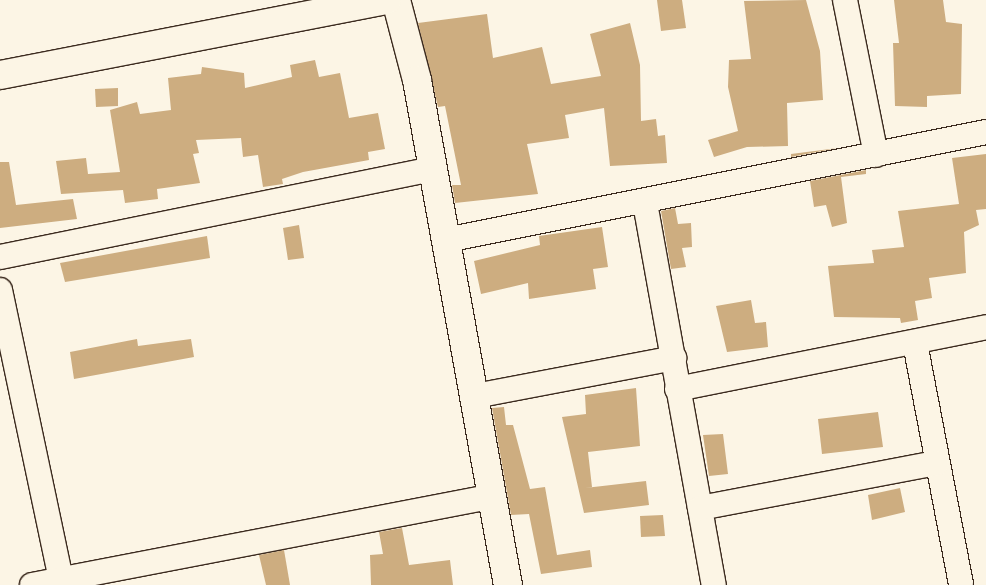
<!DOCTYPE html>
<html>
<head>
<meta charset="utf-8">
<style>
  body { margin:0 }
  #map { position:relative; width:986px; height:585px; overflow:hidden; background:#fcf5e5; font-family:"Balsamiq Sans",sans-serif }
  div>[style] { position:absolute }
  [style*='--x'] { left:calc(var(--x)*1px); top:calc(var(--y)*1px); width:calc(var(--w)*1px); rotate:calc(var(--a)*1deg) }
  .building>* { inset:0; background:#cdad80 }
  .roads { filter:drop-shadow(1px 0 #3b2a1e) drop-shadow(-1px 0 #3b2a1e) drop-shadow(0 1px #3b2a1e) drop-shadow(0 -1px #3b2a1e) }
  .minor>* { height:24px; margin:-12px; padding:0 12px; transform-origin:12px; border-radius:12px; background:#fcf5e5 }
  .tertiary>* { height:28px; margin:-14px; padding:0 14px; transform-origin:14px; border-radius:14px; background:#fcf5e5 }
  span { translate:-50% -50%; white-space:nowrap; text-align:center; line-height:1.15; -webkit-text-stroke:4px #fcf5e5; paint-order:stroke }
</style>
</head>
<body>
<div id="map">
  <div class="building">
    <i style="clip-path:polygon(657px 0,682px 0,686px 28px,661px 31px)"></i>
    <i style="clip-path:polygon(806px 0,820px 51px,823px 100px,787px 103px,788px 146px,747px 147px,714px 157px,708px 140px,738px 131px,728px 87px,729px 60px,751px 59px,744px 1px)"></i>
    <i style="clip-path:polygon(894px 0,943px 0,946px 22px,962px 24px,961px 94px,927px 96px,927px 107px,895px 106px,893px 43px,899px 43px)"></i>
    <i style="clip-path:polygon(487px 14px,493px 58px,542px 47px,551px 84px,601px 76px,590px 34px,630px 23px,640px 65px,641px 121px,656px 119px,658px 136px,665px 135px,667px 163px,610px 166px,604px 108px,565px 115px,569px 138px,527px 144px,538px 194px,455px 203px,452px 185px,461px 185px,445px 106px,438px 107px,418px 23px)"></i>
    <i style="clip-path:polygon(315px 60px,319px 77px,340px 73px,349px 118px,378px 113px,385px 149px,368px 152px,369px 160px,303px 172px,282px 179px,283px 184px,263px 187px,258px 155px,243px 157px,241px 138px,196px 140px,199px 153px,193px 154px,200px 183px,157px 189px,158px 199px,125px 203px,123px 190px,61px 194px,56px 161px,86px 158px,88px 174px,120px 172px,110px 110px,137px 102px,140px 114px,171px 110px,168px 78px,201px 74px,202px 67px,244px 73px,245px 88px,292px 77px,290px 65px)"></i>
    <i style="clip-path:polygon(118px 88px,118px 106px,96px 107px,95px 89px)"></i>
    <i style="clip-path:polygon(838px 148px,791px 157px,791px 154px)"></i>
    <i style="clip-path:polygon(986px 154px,986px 209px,976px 210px,979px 225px,964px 232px,966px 273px,929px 278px,932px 298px,915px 301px,918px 320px,901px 323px,900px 318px,834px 317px,828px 266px,874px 263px,872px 250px,904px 247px,898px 211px,959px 204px,952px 158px)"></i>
    <i style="clip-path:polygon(0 162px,9px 162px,16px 205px,73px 199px,77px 219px,0 228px)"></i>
    <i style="clip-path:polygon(866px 170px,866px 174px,841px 177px,847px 223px,832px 227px,826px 205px,814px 207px,810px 181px)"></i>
    <i style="clip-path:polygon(675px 208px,678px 224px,691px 223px,692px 247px,682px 248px,686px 267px,671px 269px,661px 211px)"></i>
    <i style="clip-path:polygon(299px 225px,304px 258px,288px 260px,283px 228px)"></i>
    <i style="clip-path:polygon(602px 227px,608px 267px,593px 269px,596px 289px,529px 299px,528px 283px,481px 294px,474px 261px,540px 245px,539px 236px)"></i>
    <i style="clip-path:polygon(207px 236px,210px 258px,65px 282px,60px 263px)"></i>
    <i style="clip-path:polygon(751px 300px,755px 323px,766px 322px,768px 347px,727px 352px,716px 306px)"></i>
    <i style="clip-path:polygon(137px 339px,138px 346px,191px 339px,194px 357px,74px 379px,70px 352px)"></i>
    <i style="clip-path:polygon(636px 388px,640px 446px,588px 452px,592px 487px,585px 488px,646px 481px,649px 505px,584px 513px,562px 417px,586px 414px,585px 395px)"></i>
    <i style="clip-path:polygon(504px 407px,506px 425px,513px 425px,530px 489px,545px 487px,557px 555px,590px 550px,592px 567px,541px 574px,529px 514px,511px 515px,492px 408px)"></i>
    <i style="clip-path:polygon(878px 412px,883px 447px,822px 454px,818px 419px)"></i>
    <i style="clip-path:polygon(723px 434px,728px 474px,709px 476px,703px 435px)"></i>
    <i style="clip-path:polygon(900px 488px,905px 512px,872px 520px,868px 495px)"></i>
    <i style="clip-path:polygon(663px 515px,665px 536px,641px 537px,640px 516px)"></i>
    <i style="clip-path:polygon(402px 528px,409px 565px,450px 560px,453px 585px,371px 585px,370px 555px,383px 554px,379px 532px)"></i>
    <i style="clip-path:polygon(284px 550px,290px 585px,266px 585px,259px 555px)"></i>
  </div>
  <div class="roads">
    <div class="minor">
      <i style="--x:845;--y:0;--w:158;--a:78.7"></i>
      <i style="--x:645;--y:203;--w:388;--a:79.8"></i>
      <i style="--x:446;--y:240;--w:551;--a:-11.31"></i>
      <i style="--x:0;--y:257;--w:442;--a:-11.5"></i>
      <i style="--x:0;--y:290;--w:301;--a:78.1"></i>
      <i style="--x:915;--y:343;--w:246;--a:79.2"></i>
      <i style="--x:677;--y:389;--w:315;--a:-11.3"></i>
      <i style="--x:475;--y:396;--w:203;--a:-10.8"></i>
      <i style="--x:700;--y:508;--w:241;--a:-10.8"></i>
      <i style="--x:32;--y:585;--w:470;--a:-10.9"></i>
    </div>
    <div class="tertiary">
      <i style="--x:396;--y:0;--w:83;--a:75.3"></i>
      <i style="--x:417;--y:80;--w:513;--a:79.79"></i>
      <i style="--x:0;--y:75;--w:394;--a:-11"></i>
    </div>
  </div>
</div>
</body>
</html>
